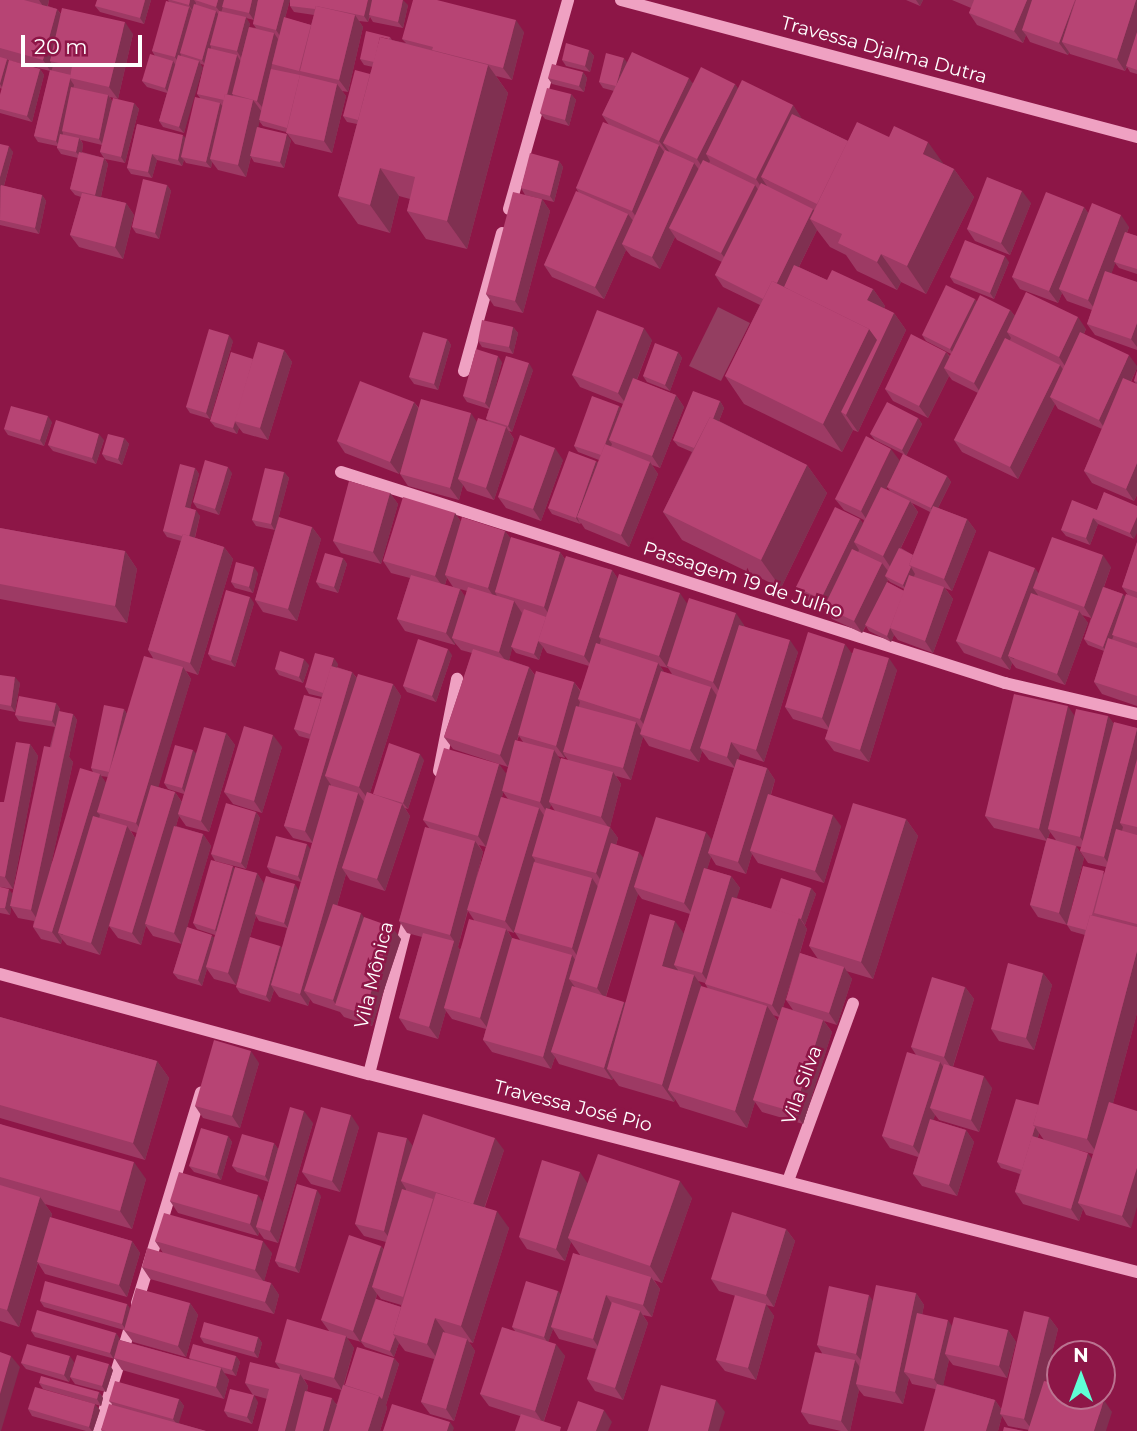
<!DOCTYPE html>
<html>
<head>
<meta charset="utf-8">
<style>
  body { margin:0 }
  #map { position:relative; width:1137px; height:1431px; overflow:hidden; background:#8d1647; font-family:Montserrat,sans-serif }
  div>[style] { position:absolute }
  [style*='--x'] { left:calc(var(--x)*1px); top:calc(var(--y)*1px); width:calc(var(--w)*1px); rotate:calc(var(--a)*1deg) }
  .water>* { inset:0; background:#943e61 }
  .minor>* { height:12px; margin:-6px; padding:0 6px; transform-origin:6px; border-radius:6px; background:#efa1c2 }
  .wall>* { inset:0; background:#9d3a64 }
  .shaded-wall>* { inset:0; background:#803051 }
  .building>* { inset:0; background:#b74474 }
  span { translate:-50% -50%; white-space:nowrap; text-align:center; line-height:1.15; -webkit-text-stroke:5px #8d1647; paint-order:stroke }
  .street-label { font-size:19px; color:#fff }
  .north { position:absolute; left:1046px; top:1340px; width:70px; height:70px; box-sizing:border-box; background:#8d1647; border:2px solid #bb7391; border-radius:50%; rotate:0deg; font-size:19px; font-weight:700; line-height:28px; text-align:center; color:#fff }
  .north::after { content:''; display:block; margin:auto; width:24px; height:32px; background:#5fffd5; clip-path:polygon(50% 0,100% 100%,50% 72%,0 100%) }
  .scale { position:absolute; left:21px; top:35px; width:121px; height:32px; box-sizing:border-box; border:4px solid #fff; border-top:0; padding-left:9px; font-size:21px; line-height:24px; white-space:nowrap; color:#fff; -webkit-text-stroke:5px #8d1647; paint-order:stroke }
</style>
</head>
<body>
<div id="map">
  <div class="water">
    <i style="clip-path:polygon(718px 307px,750px 323px,721px 381px,689px 366px)"></i>
  </div>
  <div class="minor">
    <i style="--x:621;--y:0;--w:534;--a:14.87"></i>
    <i style="--x:509;--y:209;--w:217;--a:-74.2"></i>
    <i style="--x:464;--y:371;--w:143;--a:-74.6"></i>
    <i style="--x:341;--y:472;--w:697;--a:17.63"></i>
    <i style="--x:1005;--y:683;--w:136;--a:13.2"></i>
    <i style="--x:439;--y:771;--w:94;--a:-78.9"></i>
    <i style="--x:0;--y:974;--w:382;--a:15.2"></i>
    <i style="--x:369;--y:1074;--w:793;--a:14.46"></i>
    <i style="--x:369;--y:1074;--w:163;--a:-75.8"></i>
    <i style="--x:788;--y:1181;--w:189;--a:-69.9"></i>
    <i style="--x:137;--y:1303;--w:220;--a:-73.1"></i>
    <i style="--x:98;--y:1431;--w:115;--a:-72.8"></i>
  </div>
  <div class="wall">
    <i style="clip-path:polygon(evenodd,0 0,49px 0,48px 6px,57px 9px,61px 14px,133px 34px,118px 99px,110px 97px,112px 101px,134px 103px,139px 109px,125px 163px,105px 159px,108px 164px,101px 197px,126px 203px,134px 215px,123px 259px,79px 247px,70px 235px,81px 197px,75px 195px,70px 189px,78px 158px,61px 154px,57px 148px,57px 146px,38px 142px,34px 136px,50px 71px,7px 60px,9px 62px,40px 69px,44px 75px,32px 122px,0 113px,0 95px,2px 89px,0 88px,0 0,81px 140px,102px 145px,100px 152px,104px 158px,82px 152px,83px 144px,81px 140px)"></i>
    <i style="clip-path:polygon(151px 0,144px 24px,100px 12px,95px 6px)"></i>
    <i style="clip-path:polygon(168px 0,258px 0,254px 20px,246px 18px,250px 24px,249px 27px,256px 28px,253px 24px,258px 0,290px 0,285px 18px,311px 25px,314px 15px,294px 12px,290px 6px,408px 5px,403px 28px,373px 22px,370px 17px,368px 22px,359px 21px,363px 27px,348px 92px,342px 91px,346px 96px,332px 153px,295px 144px,286px 132px,263px 126px,259px 121px,258px 127px,291px 140px,284px 168px,254px 162px,251px 157px,246px 177px,218px 170px,212px 162px,211px 168px,186px 163px,184px 160px,182px 166px,157px 160px,152px 178px,131px 174px,127px 168px,137px 124px,186px 138px,200px 98px,197px 94px,204px 65px,201px 64px,184px 133px,163px 127px,159px 121px,167px 93px,147px 87px,142px 81px,155px 56px,152px 51px,169px 2px)"></i>
    <i style="clip-path:polygon(906px 0,923px 0,920px 6px)"></i>
    <i style="clip-path:polygon(952px 0,1137px 0,1137px 74px,1130px 72px,1127px 67px,1125px 71px,1070px 54px,1069px 52px,1068px 55px,1030px 42px,1026px 35px,1023px 43px,977px 25px,969px 13px,971px 8px)"></i>
    <i style="clip-path:polygon(524px 32px,512px 80px,496px 76px,508px 93px,467px 249px,426px 239px,407px 211px,410px 199px,399px 196px,390px 233px,358px 224px,338px 196px,357px 124px,347px 122px,343px 116px,370px 74px,373px 67px,364px 65px,360px 59px,390px 37px,392px 40px,406px 43px,402px 39px)"></i>
    <i style="clip-path:polygon(589px 50px,594px 56px,590px 72px,566px 66px,562px 60px)"></i>
    <i style="clip-path:polygon(627px 63px,693px 83px,735px 84px,738px 89px,793px 105px,801px 118px,848px 141px,944px 164px,954px 169px,974px 197px,926px 294px,901px 282px,897px 290px,857px 271px,846px 255px,830px 247px,817px 230px,799px 267px,827px 280px,873px 289px,885px 306px,884px 308px,894px 313px,906px 330px,858px 432px,853px 430px,842px 452px,744px 404px,725px 376px,760px 305px,723px 287px,715px 275px,722px 262px,677px 240px,675px 237px,660px 269px,631px 256px,626px 250px,604px 299px,552px 277px,544px 265px,579px 193px,576px 188px,609px 125px,602px 115px,614px 91px,603px 88px,599px 82px)"></i>
    <i style="clip-path:polygon(583px 72px,587px 78px,584px 92px,552px 84px,548px 78px)"></i>
    <i style="clip-path:polygon(571px 94px,576px 100px,569px 126px,545px 119px,540px 113px)"></i>
    <i style="clip-path:polygon(0 144px,13px 152px,4px 186px,42px 195px,46px 201px,39px 234px,0 225px)"></i>
    <i style="clip-path:polygon(559px 161px,563px 167px,554px 202px,525px 195px,521px 188px)"></i>
    <i style="clip-path:polygon(167px 185px,171px 191px,159px 239px,136px 233px,132px 227px)"></i>
    <i style="clip-path:polygon(542px 199px,550px 211px,523px 313px,494px 306px,486px 294px)"></i>
    <i style="clip-path:polygon(1031px 203px,1010px 255px,975px 241px,967px 229px)"></i>
    <i style="clip-path:polygon(1084px 207px,1088px 213px,1129px 227px,1127px 233px,1137px 236px,1137px 274px,1119px 268px,1115px 263px,1111px 274px,1137px 282px,1137px 350px,1095px 335px,1087px 324px,1092px 310px,1067px 301px,1062px 293px,1058px 303px,1020px 289px,1012px 277px)"></i>
    <i style="clip-path:polygon(1009px 262px,994px 299px,954px 283px,950px 277px)"></i>
    <i style="clip-path:polygon(975px 299px,977px 302px,1010px 310px,1015px 316px,1086px 329px,1084px 334px,1137px 368px,1131px 382px,1136px 384px,1134px 381px,1137px 371px,1137px 495px,1134px 501px,1092px 483px,1084px 471px,1102px 429px,1058px 409px,1055px 404px,1018px 479px,962px 452px,954px 440px,978px 393px,952px 380px,949px 376px,928px 418px,893px 401px,885px 389px,946px 352px,950px 356px,951px 354px,926px 341px,922px 335px)"></i>
    <i style="clip-path:polygon(513px 327px,518px 333px,513px 354px,482px 347px,478px 341px)"></i>
    <i style="clip-path:polygon(447px 339px,451px 345px,438px 390px,414px 384px,409px 377px)"></i>
    <i style="clip-path:polygon(652px 340px,637px 380px,676px 395px,684px 407px,660px 468px,652px 465px,658px 474px,629px 547px,585px 529px,581px 523px,580px 524px,552px 514px,548px 508px,596px 461px,598px 463px,599px 460px,578px 452px,574px 446px,619px 406px,621px 409px,623px 404px,580px 387px,572px 375px)"></i>
    <i style="clip-path:polygon(233px 341px,210px 419px,190px 413px,186px 407px)"></i>
    <i style="clip-path:polygon(284px 350px,292px 362px,268px 440px,243px 433px,239px 428px,237px 434px,215px 427px,210px 421px,253px 359px)"></i>
    <i style="clip-path:polygon(678px 352px,682px 358px,670px 391px,647px 382px,643px 376px)"></i>
    <i style="clip-path:polygon(502px 362px,492px 400px,533px 370px,512px 432px,509px 431px,514px 439px,494px 500px,467px 491px,463px 485px,459px 500px,408px 486px,400px 474px,403px 463px,399px 474px,345px 453px,337px 441px,414px 402px,419px 408px,477px 422px,488px 421px,486px 419px,489px 409px,467px 402px,463px 396px)"></i>
    <i style="clip-path:polygon(720px 401px,724px 408px,719px 421px,807px 465px,827px 493px,781px 588px,682px 540px,663px 512px,692px 452px,678px 446px,673px 440px)"></i>
    <i style="clip-path:polygon(evenodd,918px 418px,922px 424px,906px 456px,947px 476px,951px 482px,938px 508px,967px 519px,976px 531px,952px 591px,945px 588px,953px 599px,933px 653px,898px 640px,894px 635px,891px 642px,869px 631px,866px 626px,862px 633px,832px 619px,826px 609px,805px 599px,796px 587px,860px 519px,863px 524px,864px 520px,844px 510px,835px 499px,900px 461px,886px 489px,890px 491px,887px 487px,903px 454px,875px 440px,870px 434px,918px 418px,912px 503px,930px 512px,913px 555px,901px 548px,918px 512px,912px 503px,918px 418px,888px 580px,890px 582px,904px 589px,904px 591px,887px 582px,888px 580px)"></i>
    <i style="clip-path:polygon(52px 422px,44px 446px,8px 435px,4px 429px)"></i>
    <i style="clip-path:polygon(124px 438px,129px 444px,122px 465px,106px 460px,102px 454px)"></i>
    <i style="clip-path:polygon(104px 440px,96px 464px,53px 451px,48px 445px)"></i>
    <i style="clip-path:polygon(563px 460px,541px 521px,506px 508px,498px 497px)"></i>
    <i style="clip-path:polygon(evenodd,195px 468px,199px 474px,190px 508px,200px 516px,195px 538px,224px 547px,233px 559px,198px 675px,186px 671px,191px 679px,158px 787px,175px 792px,182px 802px,184px 794px,168px 789px,164px 783px,196px 753px,226px 733px,235px 745px,209px 832px,186px 826px,179px 816px,176px 826px,203px 834px,211px 846px,187px 927px,214px 938px,215px 935px,197px 929px,193px 923px,235px 869px,257px 873px,264px 884px,299px 890px,301px 882px,271px 873px,267px 867px,311px 849px,312px 843px,293px 838px,284px 826px,310px 739px,299px 736px,294px 729px,321px 700px,322px 697px,309px 694px,305px 687px,338px 664px,337px 667px,352px 672px,357px 678px,393px 684px,401px 696px,370px 793px,374px 795px,424px 760px,408px 809px,405px 808px,410px 816px,385px 891px,350px 880px,346px 874px,337px 906px,364px 918px,401px 939px,372px 1026px,344px 1017px,340px 1012px,313px 1003px,310px 999px,308px 1006px,279px 997px,274px 990px,270px 1002px,240px 993px,236px 987px,280px 946px,282px 948px,287px 928px,259px 921px,256px 916px,236px 985px,214px 979px,207px 969px,202px 986px,178px 979px,173px 973px,182px 944px,153px 936px,146px 926px,141px 945px,118px 938px,109px 926px,137px 833px,131px 831px,135px 838px,100px 955px,67px 945px,62px 939px,61px 944px,41px 939px,33px 927px,34px 921px,18px 918px,11px 907px,10px 915px,0 913px,0 887px,12px 895px,55px 727px,19px 721px,15px 715px,56px 703px,60px 709px,59px 712px,73px 714px,77px 720px,69px 757px,73px 762px,51px 865px,93px 772px,91px 768px,124px 709px,127px 714px,153px 658px,148px 650px,181px 541px,167px 537px,163px 531px,195px 468px,101px 776px,108px 777px,106px 783px,101px 776px)"></i>
    <i style="clip-path:polygon(284px 472px,289px 478px,276px 527px,312px 527px,321px 539px,297px 621px,263px 612px,255px 600px,275px 530px,256px 526px,252px 520px)"></i>
    <i style="clip-path:polygon(232px 473px,219px 515px,197px 508px,193px 502px)"></i>
    <i style="clip-path:polygon(1104px 492px,1134px 539px,1098px 524px,1090px 545px,1066px 536px,1061px 530px,1097px 510px)"></i>
    <i style="clip-path:polygon(390px 493px,398px 504px,381px 564px,341px 553px,333px 541px)"></i>
    <i style="clip-path:polygon(evenodd,455px 513px,461px 522px,505px 531px,511px 539px,560px 552px,565px 559px,612px 570px,618px 579px,744px 625px,744px 626px,798px 652px,764px 762px,740px 754px,738px 760px,767px 768px,775px 780px,771px 795px,841px 826px,824px 883px,758px 863px,752px 854px,746px 874px,716px 865px,711px 857px,707px 869px,731px 876px,740px 888px,736px 898px,771px 909px,811px 888px,816px 894px,805px 925px,804px 924px,807px 929px,800px 953px,818px 959px,809px 946px,906px 819px,918px 836px,873px 979px,846px 971px,852px 979px,837px 1025px,824px 1021px,832px 1032px,803px 1124px,762px 1112px,755px 1102px,747px 1128px,680px 1107px,675px 1099px,674px 1102px,619px 1086px,613px 1078px,612px 1080px,559px 1064px,555px 1057px,551px 1069px,492px 1052px,483px 1040px,486px 1029px,452px 1019px,446px 1011px,438px 1039px,407px 1030px,399px 1018px,422px 937px,407px 933px,399px 921px,429px 828px,423px 820px,499px 764px,506px 775px,508px 767px,453px 749px,444px 737px,472px 653px,461px 650px,455px 643px,455px 645px,405px 631px,397px 619px,410px 578px,391px 573px,383px 561px,455px 513px,447px 578px,453px 587px,467px 591px,465px 597px,460px 589px,445px 585px,447px 578px,455px 513px,543px 647px,547px 653px,589px 666px,581px 691px,574px 682px,535px 675px,529px 667px,509px 660px,512px 648px,516px 653px,539px 660px,543px 647px,455px 513px,660px 666px,668px 668px,672px 674px,664px 672px,660px 666px,455px 513px,519px 736px,523px 742px,517px 741px,519px 736px,455px 513px,643px 737px,649px 746px,699px 762px,702px 751px,709px 760px,734px 768px,712px 840px,643px 858px,616px 845px,618px 838px,610px 827px,621px 784px,616px 776px,631px 780px,643px 737px,455px 513px,557px 756px,565px 758px,565px 756px,568px 760px,561px 760px,557px 756px,455px 513px,503px 792px,508px 799px,502px 797px,503px 792px,455px 513px,551px 805px,555px 811px,549px 809px,551px 805px,455px 513px,479px 845px,486px 847px,477px 877px,483px 852px,479px 845px,455px 513px,638px 894px,642px 899px,690px 914px,684px 933px,625px 1003px,606px 997px,638px 894px,455px 513px,468px 911px,474px 920px,460px 950px,458px 947px,468px 911px,455px 513px,508px 931px,514px 933px,514px 931px,520px 940px,512px 938px,508px 931px,455px 513px,798px 961px,786px 1000px,793px 1010px,783px 1007px,798px 961px,455px 513px,698px 981px,705px 983px,708px 989px,702px 987px,698px 981px,455px 513px,773px 1015px,779px 1017px,778px 1021px,773px 1015px)"></i>
    <i style="clip-path:polygon(0 528px,125px 551px,137px 569px,127px 623px,0 599px)"></i>
    <i style="clip-path:polygon(1137px 542px,1137px 706px,1102px 694px,1094px 682px,1104px 651px,1088px 645px,1084px 639px,1091px 618px,1082px 615px,1088px 623px,1065px 685px,1016px 668px,1012px 663px,1010px 670px,964px 653px,956px 641px,1039px 573px,1111px 567px,1104px 587px,1123px 594px,1125px 597px,1128px 595px,1122px 587px)"></i>
    <i style="clip-path:polygon(343px 558px,347px 564px,338px 593px,320px 588px,316px 582px)"></i>
    <i style="clip-path:polygon(258px 573px,253px 593px,235px 588px,231px 582px)"></i>
    <i style="clip-path:polygon(254px 603px,235px 667px,212px 660px,208px 654px)"></i>
    <i style="clip-path:polygon(852px 653px,897px 670px,869px 762px,834px 751px,825px 739px,828px 730px,793px 719px,785px 707px)"></i>
    <i style="clip-path:polygon(452px 655px,436px 702px,407px 692px,403px 686px)"></i>
    <i style="clip-path:polygon(309px 665px,303px 683px,279px 675px,275px 669px)"></i>
    <i style="clip-path:polygon(0 675px,20px 683px,15px 712px,0 709px)"></i>
    <i style="clip-path:polygon(evenodd,1075px 716px,1108px 716px,1113px 723px,1137px 728px,1137px 1013px,1113px 1103px,1131px 1228px,1086px 1215px,1083px 1209px,1079px 1221px,1023px 1204px,1015px 1192px,1020px 1174px,1001px 1168px,997px 1162px,1039px 1105px,1085px 935px,1071px 931px,1067px 925px,1038px 917px,1030px 905px,1046px 841px,994px 828px,985px 816px,1075px 716px,1050px 832px,1056px 840px,1048px 838px,1050px 832px,1075px 716px,1071px 845px,1081px 847px,1080px 851px,1088px 863px,1106px 867px,1105px 872px,1070px 912px,1084px 858px,1076px 846px,1071px 845px,1075px 716px,1039px 1133px,1044px 1140px,1038px 1138px,1039px 1133px,1075px 716px,1078px 1150px,1093px 1154px,1092px 1159px,1078px 1150px)"></i>
    <i style="clip-path:polygon(30px 744px,38px 756px,13px 889px,0 887px,0 802px,4px 802px)"></i>
    <i style="clip-path:polygon(282px 747px,262px 813px,233px 804px,224px 792px)"></i>
    <i style="clip-path:polygon(256px 812px,260px 818px,246px 869px,215px 861px,211px 854px)"></i>
    <i style="clip-path:polygon(1043px 973px,1052px 985px,1034px 1050px,999px 1041px,991px 1029px)"></i>
    <i style="clip-path:polygon(965px 987px,974px 999px,953px 1067px,992px 1088px,979px 1132px,939px 1120px,935px 1115px,933px 1120px,966px 1130px,974px 1142px,957px 1196px,922px 1186px,913px 1174px,918px 1157px,890px 1148px,882px 1136px,916px 1055px,911px 1047px)"></i>
    <i style="clip-path:polygon(0 1017px,157px 1061px,169px 1078px,145px 1160px,0 1118px)"></i>
    <i style="clip-path:polygon(259px 1063px,240px 1128px,203px 1118px,195px 1106px)"></i>
    <i style="clip-path:polygon(313px 1123px,278px 1243px,264px 1239px,259px 1232px,258px 1236px,178px 1213px,170px 1201px,263px 1202px,269px 1182px,237px 1172px,232px 1166px,274px 1143px,278px 1149px)"></i>
    <i style="clip-path:polygon(0 1124px,146px 1179px,132px 1229px,45px 1204px,52px 1214px,51px 1218px,132px 1241px,140px 1253px,127px 1297px,45px 1274px,38px 1263px,19px 1327px,0 1321px)"></i>
    <i style="clip-path:polygon(359px 1127px,340px 1192px,311px 1184px,302px 1172px)"></i>
    <i style="clip-path:polygon(228px 1136px,232px 1142px,221px 1180px,194px 1172px,189px 1166px)"></i>
    <i style="clip-path:polygon(evenodd,412px 1146px,504px 1150px,485px 1207px,509px 1228px,473px 1343px,469px 1342px,475px 1351px,454px 1421px,430px 1414px,421px 1402px,434px 1359px,405px 1351px,399px 1343px,394px 1357px,365px 1347px,361px 1342px,347px 1338px,354px 1348px,344px 1385px,394px 1358px,399px 1364px,386px 1405px,387px 1408px,380px 1431px,253px 1395px,245px 1383px,280px 1369px,275px 1362px,329px 1331px,321px 1320px,381px 1246px,384px 1250px,386px 1242px,364px 1236px,355px 1224px,412px 1146px,377px 1294px,381px 1299px,401px 1305px,401px 1307px,376px 1299px,377px 1294px,412px 1146px,304px 1379px,341px 1390px,337px 1404px,307px 1391px,308px 1386px,304px 1379px)"></i>
    <i style="clip-path:polygon(588px 1183px,692px 1198px,662px 1283px,654px 1280px,660px 1289px,652px 1317px,643px 1315px,648px 1323px,623px 1400px,595px 1391px,587px 1379px,596px 1349px,559px 1339px,553px 1329px,548px 1342px,565px 1356px,544px 1421px,520px 1416px,489px 1406px,480px 1394px,515px 1331px,512px 1327px,558px 1291px,561px 1295px,580px 1255px,571px 1242px,565px 1261px,527px 1249px,519px 1237px)"></i>
    <i style="clip-path:polygon(321px 1196px,299px 1273px,279px 1267px,275px 1261px)"></i>
    <i style="clip-path:polygon(786px 1229px,795px 1241px,774px 1307px,766px 1305px,774px 1316px,756px 1380px,725px 1371px,716px 1360px,739px 1297px,719px 1291px,711px 1279px)"></i>
    <i style="clip-path:polygon(155px 1241px,272px 1253px,264px 1281px,271px 1283px,279px 1295px,274px 1314px,150px 1279px,142px 1267px,163px 1253px)"></i>
    <i style="clip-path:polygon(916px 1293px,924px 1305px,922px 1315px,952px 1326px,1008px 1330px,1016px 1342px,1007px 1378px,953px 1365px,949px 1360px,943px 1385px,995px 1400px,1001px 1409px,1049px 1317px,1058px 1329px,1045px 1381px,1112px 1412px,1029px 1430px,1008px 1426px,1002px 1416px,998px 1431px,935px 1389px,912px 1384px,909px 1378px,903px 1404px,864px 1396px,859px 1390px,850px 1431px,841px 1431px,809px 1424px,801px 1412px,822px 1353px,817px 1345px,873px 1301px)"></i>
    <i style="clip-path:polygon(40px 1301px,127px 1304px,130px 1309px,190px 1303px,198px 1315px,186px 1357px,133px 1342px,124px 1330px,44px 1307px)"></i>
    <i style="clip-path:polygon(31px 1331px,116px 1333px,120px 1340px,191px 1360px,189px 1358px,236px 1356px,240px 1362px,236px 1376px,224px 1373px,229px 1380px,224px 1399px,122px 1370px,115px 1359px,35px 1337px)"></i>
    <i style="clip-path:polygon(200px 1337px,258px 1337px,262px 1343px,258px 1358px,204px 1343px)"></i>
    <i style="clip-path:polygon(74px 1362px,69px 1382px,26px 1369px,21px 1363px)"></i>
    <i style="clip-path:polygon(113px 1370px,106px 1392px,75px 1384px,70px 1377px)"></i>
    <i style="clip-path:polygon(39px 1383px,99px 1392px,103px 1398px,101px 1406px,43px 1389px)"></i>
    <i style="clip-path:polygon(179px 1399px,184px 1406px,178px 1423px,206px 1431px,102px 1431px,101px 1430px,112px 1404px,109px 1401px)"></i>
    <i style="clip-path:polygon(258px 1402px,252px 1424px,228px 1417px,224px 1411px)"></i>
    <i style="clip-path:polygon(28px 1409px,100px 1410px,93px 1431px,86px 1431px,32px 1416px)"></i>
  </div>
  <div class="shaded-wall">
    <i style="clip-path:polygon(39px 0,49px 0,46px 11px)"></i>
    <i style="clip-path:polygon(145px 0,151px 0,144px 24px,140px 18px)"></i>
    <i style="clip-path:polygon(190px 0,194px 0,196px 3px,193px 12px,189px 5px)"></i>
    <i style="clip-path:polygon(218px 0,225px 0,221px 13px,216px 7px)"></i>
    <i style="clip-path:polygon(252px 0,258px 0,254px 20px,249px 13px)"></i>
    <i style="clip-path:polygon(284px 0,290px 0,280px 36px,276px 30px)"></i>
    <i style="clip-path:polygon(368px 0,373px 0,368px 22px,364px 16px)"></i>
    <i style="clip-path:polygon(403px 0,408px 5px,403px 28px,398px 22px)"></i>
    <i style="clip-path:polygon(916px 0,923px 0,920px 6px)"></i>
    <i style="clip-path:polygon(1027px 0,1040px 0,1022px 30px,1026px 35px,1023px 43px,1014px 31px)"></i>
    <i style="clip-path:polygon(1075px 0,1062px 42px,1069px 52px,1068px 55px,1059px 43px)"></i>
    <i style="clip-path:polygon(1136px 0,1137px 0,1137px 35px,1125px 71px,1117px 59px)"></i>
    <i style="clip-path:polygon(189px 7px,194px 14px,180px 53px,181px 55px,179px 63px,175px 57px)"></i>
    <i style="clip-path:polygon(57px 9px,65px 21px,50px 61px,53px 66px,51px 72px,43px 60px)"></i>
    <i style="clip-path:polygon(216px 11px,220px 17px,210px 45px,211px 47px,206px 66px,202px 60px)"></i>
    <i style="clip-path:polygon(355px 15px,363px 27px,348px 92px,339px 80px)"></i>
    <i style="clip-path:polygon(246px 17px,250px 24px,241px 58px,237px 51px)"></i>
    <i style="clip-path:polygon(516px 20px,524px 32px,512px 80px,503px 68px)"></i>
    <i style="clip-path:polygon(125px 22px,133px 34px,118px 99px,109px 87px)"></i>
    <i style="clip-path:polygon(274px 33px,278px 39px,262px 107px,257px 101px)"></i>
    <i style="clip-path:polygon(589px 50px,594px 56px,590px 72px,585px 66px)"></i>
    <i style="clip-path:polygon(237px 55px,241px 62px,230px 106px,226px 100px)"></i>
    <i style="clip-path:polygon(624px 58px,628px 64px,616px 86px)"></i>
    <i style="clip-path:polygon(7px 59px,11px 65px,4px 90px,0 84px)"></i>
    <i style="clip-path:polygon(173px 61px,177px 67px,169px 94px,165px 88px)"></i>
    <i style="clip-path:polygon(199px 61px,203px 68px,184px 133px,179px 127px)"></i>
    <i style="clip-path:polygon(488px 65px,508px 93px,467px 249px,447px 221px)"></i>
    <i style="clip-path:polygon(40px 69px,44px 75px,32px 122px,27px 116px)"></i>
    <i style="clip-path:polygon(583px 72px,587px 78px,584px 92px,579px 86px)"></i>
    <i style="clip-path:polygon(689px 78px,697px 90px,663px 143px,669px 151px,668px 153px,659px 141px)"></i>
    <i style="clip-path:polygon(70px 79px,74px 85px,64px 131px,62px 131px,63px 133px,60px 147px,56px 141px)"></i>
    <i style="clip-path:polygon(337px 84px,346px 96px,332px 153px,324px 141px)"></i>
    <i style="clip-path:polygon(735px 84px,743px 96px,706px 154px,710px 161px,705px 171px,697px 159px)"></i>
    <i style="clip-path:polygon(571px 94px,576px 100px,569px 126px,565px 120px)"></i>
    <i style="clip-path:polygon(108px 95px,112px 101px,103px 145px,99px 139px)"></i>
    <i style="clip-path:polygon(253px 100px,262px 112px,246px 177px,238px 165px)"></i>
    <i style="clip-path:polygon(134px 103px,139px 109px,125px 163px,121px 157px)"></i>
    <i style="clip-path:polygon(220px 103px,225px 109px,210px 159px,212px 162px,211px 168px,206px 162px)"></i>
    <i style="clip-path:polygon(793px 105px,801px 117px,769px 181px,761px 177px,767px 186px,764px 191px,756px 179px)"></i>
    <i style="clip-path:polygon(287px 134px,291px 140px,284px 168px,280px 162px)"></i>
    <i style="clip-path:polygon(183px 135px,188px 141px,181px 157px,184px 160px,182px 166px,178px 160px)"></i>
    <i style="clip-path:polygon(79px 138px,83px 144px,81px 158px,76px 152px)"></i>
    <i style="clip-path:polygon(928px 142px,948px 170px,923px 154px)"></i>
    <i style="clip-path:polygon(659px 145px,668px 157px,640px 223px,632px 211px)"></i>
    <i style="clip-path:polygon(9px 146px,13px 152px,3px 189px,0 185px,0 177px)"></i>
    <i style="clip-path:polygon(152px 154px,157px 160px,152px 178px,148px 172px)"></i>
    <i style="clip-path:polygon(104px 158px,108px 164px,100px 201px,95px 195px)"></i>
    <i style="clip-path:polygon(559px 161px,563px 167px,554px 202px,550px 196px)"></i>
    <i style="clip-path:polygon(694px 163px,703px 175px,669px 228px,675px 237px,660px 269px,652px 257px)"></i>
    <i style="clip-path:polygon(380px 168px,399px 196px,390px 233px,370px 205px)"></i>
    <i style="clip-path:polygon(954px 169px,974px 197px,926px 294px,907px 266px)"></i>
    <i style="clip-path:polygon(167px 185px,171px 191px,159px 239px,155px 233px)"></i>
    <i style="clip-path:polygon(755px 185px,763px 197px,730px 265px,721px 253px)"></i>
    <i style="clip-path:polygon(1022px 191px,1031px 203px,1010px 255px,1001px 243px)"></i>
    <i style="clip-path:polygon(42px 195px,46px 201px,39px 234px,35px 228px)"></i>
    <i style="clip-path:polygon(542px 199px,550px 211px,523px 313px,515px 301px)"></i>
    <i style="clip-path:polygon(126px 203px,134px 215px,123px 259px,115px 247px)"></i>
    <i style="clip-path:polygon(1084px 207px,1092px 219px,1059px 289px,1062px 293px,1058px 303px,1049px 291px)"></i>
    <i style="clip-path:polygon(813px 209px,822px 221px,810px 219px,817px 230px,785px 295px,768px 301px)"></i>
    <i style="clip-path:polygon(628px 214px,637px 226px,622px 244px,626px 250px,604px 299px,595px 287px)"></i>
    <i style="clip-path:polygon(1121px 215px,1129px 227px,1097px 312px,1088px 300px)"></i>
    <i style="clip-path:polygon(881px 254px,901px 282px,897px 290px,877px 262px)"></i>
    <i style="clip-path:polygon(1005px 256px,1009px 262px,994px 299px,990px 293px)"></i>
    <i style="clip-path:polygon(873px 289px,885px 306px,879px 317px,867px 300px)"></i>
    <i style="clip-path:polygon(975px 299px,979px 305px,955px 356px,950px 349px)"></i>
    <i style="clip-path:polygon(1010px 310px,1019px 321px,1007px 332px,1011px 338px,982px 395px,974px 383px)"></i>
    <i style="clip-path:polygon(894px 313px,906px 330px,858px 432px,846px 415px,841px 412px,853px 430px,842px 452px,823px 424px,869px 329px)"></i>
    <i style="clip-path:polygon(1078px 317px,1086px 329px,1067px 369px,1059px 357px)"></i>
    <i style="clip-path:polygon(1137px 323px,1137px 347px,1131px 339px)"></i>
    <i style="clip-path:polygon(513px 327px,518px 333px,513px 354px,509px 347px)"></i>
    <i style="clip-path:polygon(644px 328px,652px 340px,627px 405px,618px 393px)"></i>
    <i style="clip-path:polygon(229px 335px,233px 341px,210px 419px,206px 413px)"></i>
    <i style="clip-path:polygon(447px 339px,451px 345px,438px 390px,434px 384px)"></i>
    <i style="clip-path:polygon(284px 350px,292px 362px,268px 440px,260px 428px)"></i>
    <i style="clip-path:polygon(678px 352px,682px 358px,670px 391px,665px 385px)"></i>
    <i style="clip-path:polygon(946px 352px,955px 364px,944px 368px,949px 376px,928px 418px,919px 406px)"></i>
    <i style="clip-path:polygon(1129px 355px,1137px 366px,1137px 368px,1107px 432px,1099px 420px)"></i>
    <i style="clip-path:polygon(498px 356px,502px 362px,490px 409px,485px 403px)"></i>
    <i style="clip-path:polygon(529px 363px,533px 370px,512px 432px,508px 426px)"></i>
    <i style="clip-path:polygon(1060px 365px,1068px 377px,1050px 397px,1055px 404px,1018px 479px,1010px 467px)"></i>
    <i style="clip-path:polygon(676px 395px,684px 407px,660px 468px,652px 456px)"></i>
    <i style="clip-path:polygon(720px 401px,724px 408px,705px 457px,700px 451px)"></i>
    <i style="clip-path:polygon(414px 402px,422px 414px,399px 474px,390px 462px)"></i>
    <i style="clip-path:polygon(619px 406px,623px 412px,609px 440px,612px 444px,605px 462px,601px 456px)"></i>
    <i style="clip-path:polygon(471px 413px,479px 425px,458px 479px,463px 485px,459px 500px,450px 488px)"></i>
    <i style="clip-path:polygon(48px 416px,52px 422px,44px 446px,40px 440px)"></i>
    <i style="clip-path:polygon(918px 418px,922px 424px,906px 456px,902px 450px)"></i>
    <i style="clip-path:polygon(235px 422px,239px 428px,237px 434px,233px 428px)"></i>
    <i style="clip-path:polygon(506px 427px,514px 439px,494px 500px,486px 488px)"></i>
    <i style="clip-path:polygon(99px 434px,104px 440px,96px 464px,92px 458px)"></i>
    <i style="clip-path:polygon(124px 438px,129px 444px,122px 465px,118px 459px)"></i>
    <i style="clip-path:polygon(555px 448px,563px 460px,541px 521px,533px 509px)"></i>
    <i style="clip-path:polygon(891px 449px,900px 461px,869px 523px,861px 511px)"></i>
    <i style="clip-path:polygon(596px 461px,600px 467px,577px 517px,580px 524px,576px 518px)"></i>
    <i style="clip-path:polygon(650px 462px,658px 474px,629px 547px,621px 535px)"></i>
    <i style="clip-path:polygon(1137px 463px,1137px 495px,1134px 501px,1126px 489px)"></i>
    <i style="clip-path:polygon(807px 465px,827px 493px,781px 588px,761px 560px)"></i>
    <i style="clip-path:polygon(228px 467px,232px 473px,219px 515px,215px 509px)"></i>
    <i style="clip-path:polygon(195px 468px,199px 474px,189px 513px,185px 507px)"></i>
    <i style="clip-path:polygon(284px 472px,289px 478px,275px 531px,271px 524px)"></i>
    <i style="clip-path:polygon(947px 476px,951px 482px,935px 514px,931px 508px)"></i>
    <i style="clip-path:polygon(390px 493px,398px 504px,381px 564px,373px 552px)"></i>
    <i style="clip-path:polygon(910px 501px,918px 512px,891px 568px,883px 556px)"></i>
    <i style="clip-path:polygon(196px 510px,200px 516px,193px 544px,189px 538px)"></i>
    <i style="clip-path:polygon(455px 513px,463px 525px,445px 575px,447px 578px,444px 588px,435px 576px)"></i>
    <i style="clip-path:polygon(1137px 517px,1137px 533px,1134px 539px,1130px 533px)"></i>
    <i style="clip-path:polygon(1093px 518px,1098px 524px,1090px 545px,1086px 538px)"></i>
    <i style="clip-path:polygon(860px 519px,868px 531px,854px 542px,859px 550px,830px 610px,827px 608px,821px 599px)"></i>
    <i style="clip-path:polygon(967px 519px,976px 531px,952px 591px,944px 579px)"></i>
    <i style="clip-path:polygon(312px 527px,321px 539px,297px 621px,288px 609px)"></i>
    <i style="clip-path:polygon(505px 531px,514px 543px,495px 592px,497px 596px,496px 600px,488px 588px)"></i>
    <i style="clip-path:polygon(224px 547px,233px 559px,198px 675px,190px 663px)"></i>
    <i style="clip-path:polygon(125px 551px,137px 569px,127px 623px,115px 606px)"></i>
    <i style="clip-path:polygon(560px 552px,568px 564px,552px 619px,544px 607px)"></i>
    <i style="clip-path:polygon(1103px 555px,1111px 567px,1092px 619px,1084px 607px)"></i>
    <i style="clip-path:polygon(343px 558px,347px 564px,338px 593px,334px 587px)"></i>
    <i style="clip-path:polygon(882px 563px,891px 575px,885px 576px,888px 580px,862px 633px,854px 621px)"></i>
    <i style="clip-path:polygon(254px 567px,258px 573px,253px 593px,249px 587px)"></i>
    <i style="clip-path:polygon(911px 567px,915px 574px,907px 591px,903px 585px)"></i>
    <i style="clip-path:polygon(1035px 568px,1043px 580px,1033px 588px,1038px 595px,1014px 659px,1008px 656px,1012px 663px,1010px 670px,1001px 658px)"></i>
    <i style="clip-path:polygon(612px 570px,620px 582px,599px 637px,601px 640px,592px 667px,584px 656px)"></i>
    <i style="clip-path:polygon(944px 587px,953px 599px,933px 653px,925px 641px)"></i>
    <i style="clip-path:polygon(460px 589px,468px 601px,452px 638px,455px 643px,455px 645px,446px 633px)"></i>
    <i style="clip-path:polygon(680px 593px,688px 605px,668px 668px,659px 656px)"></i>
    <i style="clip-path:polygon(1123px 594px,1127px 600px,1107px 653px,1103px 647px)"></i>
    <i style="clip-path:polygon(250px 597px,254px 603px,235px 667px,231px 661px)"></i>
    <i style="clip-path:polygon(514px 601px,522px 613px,508px 664px,499px 652px)"></i>
    <i style="clip-path:polygon(1079px 611px,1088px 623px,1065px 685px,1057px 674px)"></i>
    <i style="clip-path:polygon(736px 613px,744px 625px,721px 694px,713px 682px)"></i>
    <i style="clip-path:polygon(890px 628px,894px 635px,891px 642px,887px 636px)"></i>
    <i style="clip-path:polygon(790px 640px,798px 652px,764px 762px,756px 750px)"></i>
    <i style="clip-path:polygon(538px 641px,543px 647px,539px 660px,534px 654px)"></i>
    <i style="clip-path:polygon(845px 644px,853px 655px,830px 730px,822px 718px)"></i>
    <i style="clip-path:polygon(448px 649px,452px 655px,436px 702px,432px 696px)"></i>
    <i style="clip-path:polygon(334px 658px,338px 664px,328px 699px,324px 693px)"></i>
    <i style="clip-path:polygon(889px 658px,897px 670px,869px 762px,860px 750px)"></i>
    <i style="clip-path:polygon(304px 659px,309px 665px,303px 683px,299px 677px)"></i>
    <i style="clip-path:polygon(658px 663px,666px 675px,648px 731px,640px 719px)"></i>
    <i style="clip-path:polygon(183px 667px,191px 679px,144px 835px,136px 823px)"></i>
    <i style="clip-path:polygon(529px 667px,537px 679px,508px 767px,500px 755px)"></i>
    <i style="clip-path:polygon(352px 672px,360px 683px,325px 776px,331px 785px,313px 843px,305px 831px)"></i>
    <i style="clip-path:polygon(15px 677px,20px 683px,15px 712px,11px 706px)"></i>
    <i style="clip-path:polygon(574px 682px,582px 694px,578px 699px,580px 702px,566px 753px,563px 752px,565px 756px,565px 758px,556px 746px)"></i>
    <i style="clip-path:polygon(393px 684px,401px 696px,368px 799px,359px 787px)"></i>
    <i style="clip-path:polygon(711px 687px,719px 699px,700px 748px,702px 751px,699px 762px,690px 750px)"></i>
    <i style="clip-path:polygon(56px 703px,60px 709px,57px 728px,52px 721px)"></i>
    <i style="clip-path:polygon(1068px 706px,1076px 718px,1048px 829px,1050px 832px,1047px 841px,1039px 829px)"></i>
    <i style="clip-path:polygon(124px 709px,128px 716px,110px 772px)"></i>
    <i style="clip-path:polygon(73px 714px,77px 720px,69px 757px,73px 762px,39px 922px,31px 910px)"></i>
    <i style="clip-path:polygon(1108px 716px,1117px 728px,1088px 848px,1080px 837px)"></i>
    <i style="clip-path:polygon(636px 722px,644px 734px,640px 734px,643px 737px,631px 780px,623px 768px)"></i>
    <i style="clip-path:polygon(1137px 729px,1137px 773px,1120px 823px,1123px 827px,1112px 869px,1104px 857px)"></i>
    <i style="clip-path:polygon(226px 733px,235px 745px,209px 832px,201px 821px)"></i>
    <i style="clip-path:polygon(273px 735px,282px 747px,262px 813px,254px 801px)"></i>
    <i style="clip-path:polygon(731px 742px,740px 754px,736px 769px,727px 757px)"></i>
    <i style="clip-path:polygon(30px 744px,38px 756px,13px 889px,5px 877px)"></i>
    <i style="clip-path:polygon(193px 750px,198px 756px,186px 794px,182px 788px)"></i>
    <i style="clip-path:polygon(554px 750px,562px 762px,549px 802px,551px 805px,548px 814px,540px 802px)"></i>
    <i style="clip-path:polygon(420px 754px,424px 760px,408px 809px,403px 803px)"></i>
    <i style="clip-path:polygon(499px 764px,508px 776px,487px 848px,478px 836px)"></i>
    <i style="clip-path:polygon(767px 768px,775px 780px,753px 852px,750px 851px,752px 854px,746px 874px,738px 862px)"></i>
    <i style="clip-path:polygon(613px 772px,621px 784px,610px 827px,618px 838px,604px 885px,596px 873px,609px 828px,601px 817px)"></i>
    <i style="clip-path:polygon(100px 774px,108px 786px,97px 812px,100px 815px,63px 935px,58px 933px,62px 939px,61px 944px,52px 932px)"></i>
    <i style="clip-path:polygon(175px 792px,183px 804px,178px 814px,179px 816px,147px 925px,145px 924px,146px 926px,141px 945px,132px 933px)"></i>
    <i style="clip-path:polygon(358px 793px,366px 805px,342px 868px,346px 874px,312px 993px,304px 991px,310px 999px,308px 1006px,300px 994px)"></i>
    <i style="clip-path:polygon(402px 804px,410px 816px,385px 891px,377px 879px)"></i>
    <i style="clip-path:polygon(539px 808px,547px 820px,532px 856px,535px 860px,514px 933px,505px 921px)"></i>
    <i style="clip-path:polygon(256px 812px,260px 818px,246px 869px,241px 863px)"></i>
    <i style="clip-path:polygon(833px 815px,841px 826px,824px 883px,815px 871px)"></i>
    <i style="clip-path:polygon(906px 819px,918px 836px,873px 979px,861px 962px)"></i>
    <i style="clip-path:polygon(127px 826px,135px 838px,100px 955px,91px 943px)"></i>
    <i style="clip-path:polygon(706px 832px,715px 844px,708px 853px,711px 857px,693px 915px,684px 903px)"></i>
    <i style="clip-path:polygon(203px 834px,211px 846px,182px 945px,174px 933px)"></i>
    <i style="clip-path:polygon(475px 841px,483px 852px,458px 947px,462px 953px,444px 1008px,446px 1011px,438px 1039px,429px 1027px,454px 941px,450px 935px)"></i>
    <i style="clip-path:polygon(307px 844px,311px 850px,302px 883px,298px 876px)"></i>
    <i style="clip-path:polygon(1076px 846px,1084px 858px,1067px 925px,1059px 913px)"></i>
    <i style="clip-path:polygon(639px 852px,648px 864px,634px 887px,638px 894px,605px 999px,597px 988px)"></i>
    <i style="clip-path:polygon(233px 866px,237px 873px,219px 936px,215px 930px)"></i>
    <i style="clip-path:polygon(257px 873px,265px 885px,255px 914px,256px 916px,236px 985px,228px 973px)"></i>
    <i style="clip-path:polygon(731px 876px,740px 888px,710px 985px,702px 973px)"></i>
    <i style="clip-path:polygon(592px 878px,600px 890px,580px 960px,572px 948px)"></i>
    <i style="clip-path:polygon(295px 884px,299px 891px,289px 929px,284px 923px)"></i>
    <i style="clip-path:polygon(811px 888px,816px 894px,805px 925px,801px 919px)"></i>
    <i style="clip-path:polygon(9px 889px,13px 895px,10px 915px,5px 908px)"></i>
    <i style="clip-path:polygon(361px 913px,369px 925px,336px 1005px,333px 1000px)"></i>
    <i style="clip-path:polygon(799px 917px,807px 929px,780px 1017px,772px 1005px)"></i>
    <i style="clip-path:polygon(675px 921px,687px 938px,674px 965px,678px 970px,674px 983px,662px 966px)"></i>
    <i style="clip-path:polygon(392px 927px,401px 939px,372px 1026px,364px 1014px)"></i>
    <i style="clip-path:polygon(506px 929px,514px 941px,489px 1030px,480px 1018px)"></i>
    <i style="clip-path:polygon(212px 935px,216px 941px,206px 967px,207px 969px,202px 986px,198px 980px)"></i>
    <i style="clip-path:polygon(280px 946px,284px 952px,271px 985px,274px 990px,270px 1002px,266px 996px)"></i>
    <i style="clip-path:polygon(1137px 951px,1137px 1013px,1099px 1156px,1087px 1139px)"></i>
    <i style="clip-path:polygon(572px 955px,580px 967px,569px 979px,575px 987px,551px 1052px,555px 1057px,551px 1069px,543px 1057px)"></i>
    <i style="clip-path:polygon(844px 967px,852px 979px,837px 1025px,829px 1013px)"></i>
    <i style="clip-path:polygon(1043px 973px,1052px 985px,1034px 1050px,1026px 1038px)"></i>
    <i style="clip-path:polygon(694px 975px,706px 992px,668px 1090px,675px 1099px,674px 1102px,662px 1085px)"></i>
    <i style="clip-path:polygon(965px 987px,974px 999px,952px 1069px,944px 1057px)"></i>
    <i style="clip-path:polygon(624px 1002px,633px 1014px,607px 1069px,613px 1078px,612px 1080px,604px 1068px)"></i>
    <i style="clip-path:polygon(767px 1006px,779px 1023px,753px 1100px,755px 1102px,747px 1128px,735px 1111px)"></i>
    <i style="clip-path:polygon(823px 1020px,832px 1032px,803px 1124px,794px 1112px)"></i>
    <i style="clip-path:polygon(251px 1051px,259px 1063px,240px 1128px,232px 1116px)"></i>
    <i style="clip-path:polygon(157px 1061px,169px 1078px,145px 1160px,133px 1143px)"></i>
    <i style="clip-path:polygon(940px 1062px,948px 1074px,930px 1108px,935px 1115px,922px 1158px,913px 1146px)"></i>
    <i style="clip-path:polygon(984px 1076px,992px 1088px,979px 1132px,971px 1120px)"></i>
    <i style="clip-path:polygon(304px 1111px,313px 1123px,278px 1243px,270px 1231px)"></i>
    <i style="clip-path:polygon(351px 1115px,359px 1127px,340px 1192px,332px 1181px)"></i>
    <i style="clip-path:polygon(1035px 1127px,1039px 1133px,1026px 1176px,1022px 1170px)"></i>
    <i style="clip-path:polygon(966px 1130px,974px 1142px,957px 1196px,949px 1185px)"></i>
    <i style="clip-path:polygon(228px 1136px,232px 1142px,221px 1180px,217px 1174px)"></i>
    <i style="clip-path:polygon(407px 1138px,416px 1150px,401px 1181px,406px 1189px,393px 1243px,384px 1231px)"></i>
    <i style="clip-path:polygon(495px 1138px,504px 1150px,481px 1217px,473px 1205px)"></i>
    <i style="clip-path:polygon(274px 1143px,278px 1149px,269px 1182px,265px 1176px)"></i>
    <i style="clip-path:polygon(1088px 1153px,1096px 1165px,1078px 1203px,1083px 1209px,1079px 1221px,1071px 1209px)"></i>
    <i style="clip-path:polygon(134px 1162px,146px 1179px,132px 1229px,120px 1211px)"></i>
    <i style="clip-path:polygon(1137px 1168px,1137px 1207px,1131px 1228px,1122px 1216px)"></i>
    <i style="clip-path:polygon(580px 1172px,588px 1184px,568px 1238px,571px 1242px,565px 1261px,556px 1249px)"></i>
    <i style="clip-path:polygon(680px 1181px,692px 1198px,662px 1283px,650px 1266px)"></i>
    <i style="clip-path:polygon(317px 1190px,321px 1196px,299px 1273px,295px 1267px)"></i>
    <i style="clip-path:polygon(258px 1195px,266px 1207px,256px 1227px,259px 1232px,258px 1236px,250px 1224px)"></i>
    <i style="clip-path:polygon(40px 1197px,52px 1214px,19px 1327px,7px 1310px)"></i>
    <i style="clip-path:polygon(497px 1211px,509px 1228px,473px 1343px,461px 1326px)"></i>
    <i style="clip-path:polygon(786px 1229px,795px 1241px,774px 1307px,766px 1295px)"></i>
    <i style="clip-path:polygon(132px 1241px,140px 1253px,127px 1297px,119px 1285px)"></i>
    <i style="clip-path:polygon(263px 1241px,272px 1253px,264px 1282px,255px 1270px)"></i>
    <i style="clip-path:polygon(381px 1246px,389px 1258px,372px 1287px,377px 1294px,361px 1343px,353px 1331px)"></i>
    <i style="clip-path:polygon(651px 1277px,660px 1289px,652px 1317px,643px 1305px)"></i>
    <i style="clip-path:polygon(271px 1283px,279px 1295px,274px 1314px,265px 1302px)"></i>
    <i style="clip-path:polygon(558px 1291px,563px 1297px,551px 1327px,553px 1329px,548px 1343px,544px 1337px)"></i>
    <i style="clip-path:polygon(916px 1293px,924px 1305px,910px 1373px,904px 1372px,909px 1378px,903px 1404px,895px 1392px)"></i>
    <i style="clip-path:polygon(606px 1295px,614px 1307px,601px 1351px,593px 1339px)"></i>
    <i style="clip-path:polygon(869px 1295px,877px 1307px,865px 1365px,856px 1354px)"></i>
    <i style="clip-path:polygon(190px 1303px,198px 1315px,186px 1357px,178px 1346px)"></i>
    <i style="clip-path:polygon(127px 1304px,131px 1310px,126px 1330px,122px 1324px)"></i>
    <i style="clip-path:polygon(766px 1304px,774px 1316px,756px 1380px,748px 1368px)"></i>
    <i style="clip-path:polygon(640px 1311px,648px 1323px,623px 1400px,615px 1388px)"></i>
    <i style="clip-path:polygon(1049px 1317px,1058px 1329px,1033px 1431px,1024px 1419px)"></i>
    <i style="clip-path:polygon(435px 1318px,447px 1335px,439px 1361px,427px 1344px)"></i>
    <i style="clip-path:polygon(948px 1320px,956px 1332px,945px 1354px,949px 1360px,942px 1391px,934px 1379px)"></i>
    <i style="clip-path:polygon(1008px 1330px,1016px 1342px,1007px 1378px,999px 1366px)"></i>
    <i style="clip-path:polygon(116px 1333px,120px 1339px,114px 1359px,110px 1353px)"></i>
    <i style="clip-path:polygon(346px 1336px,354px 1348px,342px 1390px,334px 1378px)"></i>
    <i style="clip-path:polygon(258px 1337px,262px 1343px,258px 1358px,254px 1352px)"></i>
    <i style="clip-path:polygon(395px 1337px,399px 1343px,394px 1357px,390px 1351px)"></i>
    <i style="clip-path:polygon(467px 1339px,475px 1351px,454px 1421px,446px 1409px)"></i>
    <i style="clip-path:polygon(556px 1344px,565px 1356px,543px 1423px,535px 1411px)"></i>
    <i style="clip-path:polygon(11px 1356px,20px 1367px,1px 1431px,0 1431px,0 1394px)"></i>
    <i style="clip-path:polygon(70px 1356px,74px 1362px,69px 1382px,64px 1375px)"></i>
    <i style="clip-path:polygon(236px 1356px,240px 1362px,236px 1376px,232px 1370px)"></i>
    <i style="clip-path:polygon(394px 1358px,399px 1364px,386px 1405px,387px 1408px,380px 1431px,368px 1431px,379px 1396px)"></i>
    <i style="clip-path:polygon(855px 1360px,863px 1372px,856px 1384px,859px 1390px,850px 1431px,848px 1431px,841px 1421px)"></i>
    <i style="clip-path:polygon(109px 1364px,113px 1370px,106px 1392px,102px 1386px)"></i>
    <i style="clip-path:polygon(221px 1368px,229px 1380px,224px 1399px,216px 1387px)"></i>
    <i style="clip-path:polygon(300px 1374px,308px 1386px,297px 1431px,285px 1431px)"></i>
    <i style="clip-path:polygon(99px 1392px,103px 1398px,101px 1406px,97px 1399px)"></i>
    <i style="clip-path:polygon(254px 1395px,258px 1402px,252px 1424px,247px 1417px)"></i>
    <i style="clip-path:polygon(332px 1398px,340px 1410px,335px 1431px,323px 1431px)"></i>
    <i style="clip-path:polygon(179px 1399px,184px 1406px,178px 1426px,173px 1419px)"></i>
    <i style="clip-path:polygon(716px 1400px,725px 1412px,719px 1431px,708px 1431px)"></i>
    <i style="clip-path:polygon(995px 1400px,1003px 1412px,1000px 1414px,1002px 1416px,998px 1431px,986px 1431px)"></i>
    <i style="clip-path:polygon(1104px 1400px,1112px 1412px,1106px 1431px,1094px 1431px)"></i>
    <i style="clip-path:polygon(95px 1404px,100px 1410px,93px 1431px,92px 1431px,89px 1427px)"></i>
    <i style="clip-path:polygon(604px 1410px,612px 1422px,608px 1431px,596px 1431px)"></i>
    <i style="clip-path:polygon(450px 1422px,454px 1428px,453px 1431px,447px 1431px)"></i>
  </div>
  <div class="building">
    <i style="clip-path:polygon(0 0,24px 0,57px 9px,43px 60px,0 48px)"></i>
    <i style="clip-path:polygon(97px 0,145px 0,140px 18px,95px 6px)"></i>
    <i style="clip-path:polygon(171px 0,190px 0,189px 5px)"></i>
    <i style="clip-path:polygon(195px 0,218px 0,216px 7px)"></i>
    <i style="clip-path:polygon(224px 0,252px 0,249px 13px,222px 7px)"></i>
    <i style="clip-path:polygon(258px 0,284px 0,276px 30px,253px 24px)"></i>
    <i style="clip-path:polygon(290px 0,368px 0,364px 16px,316px 6px,315px 9px,290px 6px)"></i>
    <i style="clip-path:polygon(372px 0,403px 0,398px 22px,369px 15px)"></i>
    <i style="clip-path:polygon(413px 0,437px 0,516px 20px,503px 68px,432px 50px,433px 47px,402px 39px)"></i>
    <i style="clip-path:polygon(974px 0,1027px 0,1014px 31px,969px 13px)"></i>
    <i style="clip-path:polygon(1032px 0,1075px 0,1059px 43px,1022px 30px)"></i>
    <i style="clip-path:polygon(1076px 0,1136px 0,1117px 59px,1062px 42px)"></i>
    <i style="clip-path:polygon(166px 1px,189px 7px,175px 57px,152px 51px)"></i>
    <i style="clip-path:polygon(194px 4px,216px 11px,202px 60px,180px 53px)"></i>
    <i style="clip-path:polygon(316px 6px,355px 15px,339px 80px,300px 71px)"></i>
    <i style="clip-path:polygon(62px 8px,125px 22px,109px 87px,70px 78px,72px 66px,50px 61px)"></i>
    <i style="clip-path:polygon(219px 11px,246px 17px,237px 51px,210px 45px)"></i>
    <i style="clip-path:polygon(284px 17px,311px 25px,299px 71px,272px 64px)"></i>
    <i style="clip-path:polygon(249px 27px,274px 33px,257px 101px,232px 94px)"></i>
    <i style="clip-path:polygon(366px 31px,390px 37px,389px 39px,380px 37px,374px 62px,360px 59px)"></i>
    <i style="clip-path:polygon(1137px 32px,1137px 70px,1126px 66px)"></i>
    <i style="clip-path:polygon(380px 37px,488px 65px,447px 221px,407px 211px,415px 177px,380px 168px,370px 205px,338px 196px)"></i>
    <i style="clip-path:polygon(566px 43px,589px 50px,585px 66px,562px 60px)"></i>
    <i style="clip-path:polygon(208px 48px,237px 55px,227px 94px,225px 94px,224px 100px,197px 94px)"></i>
    <i style="clip-path:polygon(632px 52px,689px 78px,659px 141px,602px 115px)"></i>
    <i style="clip-path:polygon(606px 53px,624px 58px,616px 86px,599px 82px)"></i>
    <i style="clip-path:polygon(150px 54px,173px 61px,165px 88px,142px 81px)"></i>
    <i style="clip-path:polygon(178px 55px,199px 61px,179px 127px,159px 121px)"></i>
    <i style="clip-path:polygon(0 57px,7px 59px,0 83px)"></i>
    <i style="clip-path:polygon(9px 60px,40px 69px,27px 116px,0 109px,0 95px)"></i>
    <i style="clip-path:polygon(552px 64px,583px 72px,579px 86px,548px 78px)"></i>
    <i style="clip-path:polygon(701px 67px,735px 84px,697px 159px,663px 143px)"></i>
    <i style="clip-path:polygon(271px 69px,300px 75px,287px 128px,259px 120px)"></i>
    <i style="clip-path:polygon(50px 70px,71px 75px,56px 141px,34px 136px)"></i>
    <i style="clip-path:polygon(355px 70px,370px 74px,358px 120px,343px 116px)"></i>
    <i style="clip-path:polygon(300px 75px,337px 84px,324px 141px,286px 133px)"></i>
    <i style="clip-path:polygon(742px 80px,793px 105px,756px 179px,706px 154px)"></i>
    <i style="clip-path:polygon(71px 87px,108px 95px,99px 139px,62px 131px)"></i>
    <i style="clip-path:polygon(547px 88px,571px 94px,565px 120px,540px 113px)"></i>
    <i style="clip-path:polygon(225px 94px,253px 100px,238px 165px,210px 159px)"></i>
    <i style="clip-path:polygon(195px 97px,220px 103px,206px 162px,181px 157px)"></i>
    <i style="clip-path:polygon(113px 98px,134px 103px,121px 157px,100px 152px)"></i>
    <i style="clip-path:polygon(792px 114px,848px 141px,817px 204px,761px 177px)"></i>
    <i style="clip-path:polygon(603px 122px,659px 145px,632px 211px,576px 188px)"></i>
    <i style="clip-path:polygon(857px 122px,889px 137px,894px 126px,928px 142px,923px 154px,954px 169px,907px 266px,881px 254px,877px 262px,838px 243px,842px 234px,810px 219px)"></i>
    <i style="clip-path:polygon(137px 124px,183px 135px,178px 160px,152px 154px,148px 172px,127px 168px)"></i>
    <i style="clip-path:polygon(257px 127px,287px 134px,280px 162px,250px 156px)"></i>
    <i style="clip-path:polygon(60px 134px,79px 138px,76px 152px,57px 148px)"></i>
    <i style="clip-path:polygon(0 144px,9px 146px,0 177px)"></i>
    <i style="clip-path:polygon(665px 150px,694px 163px,652px 257px,622px 244px)"></i>
    <i style="clip-path:polygon(79px 152px,104px 158px,95px 195px,70px 189px)"></i>
    <i style="clip-path:polygon(530px 153px,559px 161px,550px 196px,521px 188px)"></i>
    <i style="clip-path:polygon(703px 160px,755px 185px,721px 253px,669px 228px)"></i>
    <i style="clip-path:polygon(987px 177px,1022px 191px,1001px 243px,967px 229px)"></i>
    <i style="clip-path:polygon(143px 179px,167px 185px,155px 233px,132px 227px)"></i>
    <i style="clip-path:polygon(761px 183px,813px 209px,777px 283px,772px 281px,763px 299px,715px 275px)"></i>
    <i style="clip-path:polygon(1px 185px,42px 195px,35px 228px,0 220px)"></i>
    <i style="clip-path:polygon(576px 191px,628px 214px,595px 287px,544px 265px)"></i>
    <i style="clip-path:polygon(513px 192px,542px 199px,515px 301px,486px 294px)"></i>
    <i style="clip-path:polygon(1046px 192px,1084px 207px,1049px 291px,1012px 277px)"></i>
    <i style="clip-path:polygon(82px 193px,126px 203px,115px 247px,70px 235px)"></i>
    <i style="clip-path:polygon(1092px 203px,1121px 215px,1088px 300px,1059px 289px)"></i>
    <i style="clip-path:polygon(1125px 232px,1137px 236px,1137px 269px,1114px 262px)"></i>
    <i style="clip-path:polygon(965px 240px,1005px 256px,990px 293px,950px 277px)"></i>
    <i style="clip-path:polygon(794px 265px,827px 280px,832px 270px,873px 289px,867px 300px,894px 313px,846px 415px,841px 412px,877px 340px,869px 329px,784px 287px)"></i>
    <i style="clip-path:polygon(1105px 271px,1137px 282px,1137px 323px,1131px 339px,1087px 324px)"></i>
    <i style="clip-path:polygon(772px 281px,869px 329px,823px 424px,725px 376px)"></i>
    <i style="clip-path:polygon(946px 285px,975px 299px,950px 349px,922px 335px)"></i>
    <i style="clip-path:polygon(1026px 292px,1078px 317px,1059px 357px,1007px 332px)"></i>
    <i style="clip-path:polygon(980px 295px,1010px 310px,974px 383px,944px 368px)"></i>
    <i style="clip-path:polygon(597px 310px,644px 328px,618px 393px,572px 375px)"></i>
    <i style="clip-path:polygon(482px 320px,513px 327px,509px 347px,478px 341px)"></i>
    <i style="clip-path:polygon(209px 329px,229px 335px,206px 413px,186px 407px)"></i>
    <i style="clip-path:polygon(423px 332px,447px 339px,434px 384px,409px 377px)"></i>
    <i style="clip-path:polygon(1080px 332px,1129px 355px,1099px 420px,1050px 397px)"></i>
    <i style="clip-path:polygon(911px 334px,946px 352px,919px 406px,885px 389px)"></i>
    <i style="clip-path:polygon(1005px 338px,1060px 365px,1010px 467px,954px 440px)"></i>
    <i style="clip-path:polygon(258px 342px,284px 350px,260px 428px,234px 421px)"></i>
    <i style="clip-path:polygon(655px 343px,678px 352px,665px 385px,643px 376px)"></i>
    <i style="clip-path:polygon(476px 349px,498px 356px,485px 403px,463px 396px)"></i>
    <i style="clip-path:polygon(231px 352px,253px 359px,233px 428px,210px 421px)"></i>
    <i style="clip-path:polygon(506px 356px,529px 363px,508px 426px,486px 419px)"></i>
    <i style="clip-path:polygon(1137px 371px,1137px 382px,1134px 381px)"></i>
    <i style="clip-path:polygon(633px 378px,676px 395px,652px 456px,609px 440px)"></i>
    <i style="clip-path:polygon(1123px 378px,1137px 384px,1137px 463px,1126px 489px,1084px 471px)"></i>
    <i style="clip-path:polygon(360px 381px,414px 402px,390px 462px,337px 441px)"></i>
    <i style="clip-path:polygon(693px 391px,720px 401px,713px 419px,710px 417px,694px 448px,673px 440px)"></i>
    <i style="clip-path:polygon(592px 396px,619px 406px,601px 455px,574px 446px)"></i>
    <i style="clip-path:polygon(421px 399px,471px 413px,450px 488px,400px 474px)"></i>
    <i style="clip-path:polygon(887px 402px,918px 418px,902px 450px,870px 434px)"></i>
    <i style="clip-path:polygon(11px 406px,48px 416px,40px 440px,4px 429px)"></i>
    <i style="clip-path:polygon(710px 417px,807px 465px,761px 560px,663px 512px)"></i>
    <i style="clip-path:polygon(478px 418px,506px 427px,486px 488px,458px 479px)"></i>
    <i style="clip-path:polygon(56px 420px,99px 434px,92px 458px,48px 445px)"></i>
    <i style="clip-path:polygon(108px 434px,124px 438px,118px 459px,102px 454px)"></i>
    <i style="clip-path:polygon(520px 435px,555px 448px,533px 509px,498px 497px)"></i>
    <i style="clip-path:polygon(866px 436px,891px 449px,861px 511px,835px 499px)"></i>
    <i style="clip-path:polygon(605px 444px,650px 462px,621px 535px,577px 517px)"></i>
    <i style="clip-path:polygon(569px 451px,596px 461px,576px 518px,548px 508px)"></i>
    <i style="clip-path:polygon(903px 454px,947px 476px,931px 508px,887px 487px)"></i>
    <i style="clip-path:polygon(205px 460px,228px 467px,215px 509px,193px 502px)"></i>
    <i style="clip-path:polygon(180px 464px,195px 468px,185px 507px,196px 510px,189px 536px,183px 534px,182px 536px,163px 531px)"></i>
    <i style="clip-path:polygon(265px 468px,284px 472px,271px 524px,252px 520px)"></i>
    <i style="clip-path:polygon(349px 481px,390px 493px,373px 552px,333px 541px)"></i>
    <i style="clip-path:polygon(881px 487px,910px 501px,883px 556px,854px 542px)"></i>
    <i style="clip-path:polygon(1104px 492px,1137px 506px,1137px 517px,1130px 533px,1093px 518px,1086px 538px,1061px 530px,1072px 500px,1097px 510px)"></i>
    <i style="clip-path:polygon(403px 497px,455px 513px,435px 576px,383px 561px)"></i>
    <i style="clip-path:polygon(933px 506px,967px 519px,944px 579px,909px 565px)"></i>
    <i style="clip-path:polygon(835px 507px,860px 519px,821px 599px,796px 587px)"></i>
    <i style="clip-path:polygon(279px 517px,312px 527px,288px 609px,255px 600px)"></i>
    <i style="clip-path:polygon(462px 517px,505px 531px,488px 588px,445px 575px)"></i>
    <i style="clip-path:polygon(0 528px,125px 551px,115px 606px,0 584px)"></i>
    <i style="clip-path:polygon(183px 534px,224px 547px,190px 663px,148px 650px)"></i>
    <i style="clip-path:polygon(511px 537px,560px 552px,544px 607px,495px 592px)"></i>
    <i style="clip-path:polygon(1052px 537px,1103px 555px,1084px 607px,1033px 588px)"></i>
    <i style="clip-path:polygon(1137px 542px,1137px 592px,1122px 587px)"></i>
    <i style="clip-path:polygon(899px 548px,913px 555px,909px 565px,911px 567px,903px 585px,885px 576px)"></i>
    <i style="clip-path:polygon(852px 549px,882px 563px,854px 621px,824px 607px)"></i>
    <i style="clip-path:polygon(989px 551px,1035px 568px,1001px 658px,956px 641px)"></i>
    <i style="clip-path:polygon(325px 553px,343px 558px,334px 587px,316px 582px)"></i>
    <i style="clip-path:polygon(566px 556px,612px 570px,584px 656px,538px 641px)"></i>
    <i style="clip-path:polygon(236px 562px,254px 567px,249px 587px,231px 582px)"></i>
    <i style="clip-path:polygon(619px 574px,680px 593px,659px 656px,599px 637px)"></i>
    <i style="clip-path:polygon(411px 575px,460px 589px,446px 633px,397px 619px)"></i>
    <i style="clip-path:polygon(909px 575px,944px 587px,925px 641px,890px 628px)"></i>
    <i style="clip-path:polygon(887px 582px,904px 591px,887px 636px,865px 625px)"></i>
    <i style="clip-path:polygon(468px 587px,514px 601px,499px 652px,452px 638px)"></i>
    <i style="clip-path:polygon(1103px 587px,1123px 594px,1103px 647px,1084px 639px)"></i>
    <i style="clip-path:polygon(226px 590px,250px 597px,231px 661px,208px 654px)"></i>
    <i style="clip-path:polygon(1031px 593px,1079px 611px,1057px 674px,1008px 656px)"></i>
    <i style="clip-path:polygon(1126px 594px,1137px 598px,1137px 643px,1112px 635px)"></i>
    <i style="clip-path:polygon(689px 598px,736px 613px,713px 682px,667px 666px)"></i>
    <i style="clip-path:polygon(524px 609px,546px 617px,534px 654px,511px 647px)"></i>
    <i style="clip-path:polygon(739px 625px,790px 640px,756px 750px,731px 742px,727px 757px,700px 748px)"></i>
    <i style="clip-path:polygon(808px 632px,845px 644px,822px 718px,785px 707px)"></i>
    <i style="clip-path:polygon(1108px 638px,1137px 648px,1137px 696px,1094px 682px)"></i>
    <i style="clip-path:polygon(418px 639px,448px 649px,432px 696px,403px 686px)"></i>
    <i style="clip-path:polygon(596px 643px,658px 663px,640px 719px,578px 699px)"></i>
    <i style="clip-path:polygon(854px 648px,889px 658px,860px 750px,825px 739px)"></i>
    <i style="clip-path:polygon(473px 649px,529px 667px,500px 755px,444px 737px)"></i>
    <i style="clip-path:polygon(280px 651px,304px 659px,299px 677px,275px 669px)"></i>
    <i style="clip-path:polygon(315px 653px,334px 658px,323px 693px,305px 687px)"></i>
    <i style="clip-path:polygon(144px 656px,183px 667px,136px 823px,97px 812px)"></i>
    <i style="clip-path:polygon(331px 666px,352px 672px,305px 831px,284px 826px)"></i>
    <i style="clip-path:polygon(536px 671px,574px 682px,556px 746px,518px 735px)"></i>
    <i style="clip-path:polygon(661px 671px,711px 687px,690px 750px,640px 734px)"></i>
    <i style="clip-path:polygon(358px 674px,393px 684px,359px 787px,325px 776px)"></i>
    <i style="clip-path:polygon(0 675px,15px 677px,11px 706px,0 704px)"></i>
    <i style="clip-path:polygon(1014px 694px,1068px 706px,1039px 829px,985px 816px)"></i>
    <i style="clip-path:polygon(304px 695px,321px 699px,310px 734px,294px 729px)"></i>
    <i style="clip-path:polygon(19px 696px,56px 703px,52px 721px,15px 715px)"></i>
    <i style="clip-path:polygon(104px 705px,124px 709px,109px 772px,91px 768px)"></i>
    <i style="clip-path:polygon(576px 706px,636px 722px,623px 768px,563px 752px)"></i>
    <i style="clip-path:polygon(1076px 709px,1108px 716px,1080px 837px,1048px 829px)"></i>
    <i style="clip-path:polygon(59px 711px,73px 714px,65px 751px,51px 748px)"></i>
    <i style="clip-path:polygon(1114px 722px,1137px 728px,1137px 729px,1104px 857px,1080px 851px)"></i>
    <i style="clip-path:polygon(244px 726px,273px 735px,254px 801px,224px 792px)"></i>
    <i style="clip-path:polygon(204px 727px,226px 733px,201px 821px,178px 814px)"></i>
    <i style="clip-path:polygon(515px 740px,554px 750px,540px 802px,502px 791px)"></i>
    <i style="clip-path:polygon(16px 742px,30px 744px,5px 877px,0 876px,0 802px,4px 802px)"></i>
    <i style="clip-path:polygon(389px 743px,420px 754px,403px 803px,373px 794px)"></i>
    <i style="clip-path:polygon(175px 745px,193px 750px,182px 788px,164px 783px)"></i>
    <i style="clip-path:polygon(44px 746px,65px 750px,31px 910px,10px 906px)"></i>
    <i style="clip-path:polygon(444px 748px,499px 764px,478px 836px,423px 820px)"></i>
    <i style="clip-path:polygon(561px 758px,613px 772px,601px 817px,549px 802px)"></i>
    <i style="clip-path:polygon(737px 759px,767px 768px,738px 862px,708px 853px)"></i>
    <i style="clip-path:polygon(1137px 759px,1137px 827px,1120px 823px)"></i>
    <i style="clip-path:polygon(80px 768px,100px 774px,52px 932px,33px 927px)"></i>
    <i style="clip-path:polygon(151px 785px,175px 792px,132px 933px,109px 926px)"></i>
    <i style="clip-path:polygon(329px 785px,358px 793px,300px 994px,271px 985px)"></i>
    <i style="clip-path:polygon(367px 792px,402px 804px,377px 879px,342px 868px)"></i>
    <i style="clip-path:polygon(768px 794px,833px 815px,815px 871px,750px 851px)"></i>
    <i style="clip-path:polygon(501px 797px,539px 808px,505px 921px,467px 910px)"></i>
    <i style="clip-path:polygon(226px 803px,256px 812px,241px 863px,211px 854px)"></i>
    <i style="clip-path:polygon(853px 803px,906px 819px,861px 962px,809px 946px)"></i>
    <i style="clip-path:polygon(546px 808px,610px 827px,596px 873px,532px 856px)"></i>
    <i style="clip-path:polygon(93px 816px,127px 826px,91px 943px,58px 933px)"></i>
    <i style="clip-path:polygon(656px 817px,706px 832px,684px 903px,634px 887px)"></i>
    <i style="clip-path:polygon(174px 826px,203px 834px,174px 933px,145px 924px)"></i>
    <i style="clip-path:polygon(425px 827px,475px 841px,450px 935px,399px 921px)"></i>
    <i style="clip-path:polygon(1116px 829px,1137px 835px,1137px 924px,1094px 913px)"></i>
    <i style="clip-path:polygon(276px 836px,307px 844px,298px 876px,267px 867px)"></i>
    <i style="clip-path:polygon(1047px 838px,1076px 846px,1059px 913px,1030px 905px)"></i>
    <i style="clip-path:polygon(611px 843px,639px 852px,597px 988px,569px 979px)"></i>
    <i style="clip-path:polygon(211px 860px,233px 866px,215px 930px,193px 923px)"></i>
    <i style="clip-path:polygon(534px 862px,592px 878px,572px 948px,514px 932px)"></i>
    <i style="clip-path:polygon(1083px 866px,1104px 871px,1092px 915px,1090px 915px,1086px 930px,1067px 925px)"></i>
    <i style="clip-path:polygon(235px 867px,257px 873px,228px 973px,206px 967px)"></i>
    <i style="clip-path:polygon(704px 868px,731px 876px,702px 973px,674px 965px)"></i>
    <i style="clip-path:polygon(266px 876px,295px 884px,284px 923px,255px 914px)"></i>
    <i style="clip-path:polygon(781px 878px,811px 888px,801px 919px,771px 909px)"></i>
    <i style="clip-path:polygon(0 887px,9px 889px,5px 908px,0 908px)"></i>
    <i style="clip-path:polygon(732px 897px,799px 917px,772px 1005px,705px 984px)"></i>
    <i style="clip-path:polygon(333px 904px,361px 913px,333px 1000px,304px 991px)"></i>
    <i style="clip-path:polygon(650px 914px,675px 921px,662px 966px,694px 975px,662px 1085px,607px 1069px)"></i>
    <i style="clip-path:polygon(1090px 915px,1137px 927px,1137px 951px,1087px 1139px,1033px 1125px)"></i>
    <i style="clip-path:polygon(364px 917px,392px 927px,364px 1014px,335px 1005px)"></i>
    <i style="clip-path:polygon(469px 919px,506px 929px,480px 1018px,444px 1008px)"></i>
    <i style="clip-path:polygon(187px 927px,212px 935px,198px 980px,173px 973px)"></i>
    <i style="clip-path:polygon(423px 933px,454px 941px,429px 1027px,399px 1018px)"></i>
    <i style="clip-path:polygon(250px 937px,280px 946px,266px 996px,236px 987px)"></i>
    <i style="clip-path:polygon(512px 938px,572px 955px,543px 1057px,483px 1040px)"></i>
    <i style="clip-path:polygon(800px 953px,844px 967px,829px 1013px,786px 1000px)"></i>
    <i style="clip-path:polygon(1008px 963px,1043px 973px,1026px 1038px,991px 1029px)"></i>
    <i style="clip-path:polygon(932px 977px,965px 987px,944px 1057px,911px 1047px)"></i>
    <i style="clip-path:polygon(572px 986px,624px 1002px,604px 1068px,551px 1052px)"></i>
    <i style="clip-path:polygon(701px 986px,767px 1006px,735px 1111px,668px 1090px)"></i>
    <i style="clip-path:polygon(782px 1007px,823px 1020px,794px 1112px,753px 1100px)"></i>
    <i style="clip-path:polygon(0 1017px,157px 1061px,133px 1143px,0 1105px)"></i>
    <i style="clip-path:polygon(214px 1040px,251px 1051px,232px 1116px,195px 1106px)"></i>
    <i style="clip-path:polygon(907px 1052px,940px 1062px,913px 1146px,882px 1136px)"></i>
    <i style="clip-path:polygon(944px 1064px,984px 1076px,971px 1120px,930px 1108px)"></i>
    <i style="clip-path:polygon(1016px 1099px,1039px 1105px,1033px 1125px,1035px 1127px,1022px 1170px,997px 1162px)"></i>
    <i style="clip-path:polygon(1109px 1102px,1137px 1111px,1137px 1168px,1122px 1216px,1078px 1203px)"></i>
    <i style="clip-path:polygon(290px 1107px,304px 1111px,270px 1231px,256px 1227px)"></i>
    <i style="clip-path:polygon(321px 1107px,351px 1115px,332px 1181px,302px 1172px)"></i>
    <i style="clip-path:polygon(423px 1114px,495px 1138px,473px 1204px,401px 1181px)"></i>
    <i style="clip-path:polygon(930px 1119px,966px 1130px,949px 1185px,913px 1174px)"></i>
    <i style="clip-path:polygon(0 1124px,134px 1162px,120px 1211px,0 1177px)"></i>
    <i style="clip-path:polygon(201px 1128px,228px 1136px,217px 1174px,189px 1166px)"></i>
    <i style="clip-path:polygon(378px 1132px,407px 1138px,384px 1231px,355px 1224px)"></i>
    <i style="clip-path:polygon(242px 1134px,274px 1143px,265px 1176px,232px 1166px)"></i>
    <i style="clip-path:polygon(1032px 1136px,1088px 1153px,1071px 1209px,1015px 1192px)"></i>
    <i style="clip-path:polygon(598px 1154px,680px 1181px,650px 1266px,568px 1238px)"></i>
    <i style="clip-path:polygon(542px 1160px,580px 1172px,556px 1249px,519px 1237px)"></i>
    <i style="clip-path:polygon(179px 1172px,258px 1195px,250px 1224px,170px 1201px)"></i>
    <i style="clip-path:polygon(297px 1184px,317px 1190px,295px 1267px,275px 1261px)"></i>
    <i style="clip-path:polygon(0 1185px,40px 1197px,7px 1310px,0 1308px)"></i>
    <i style="clip-path:polygon(402px 1189px,433px 1199px,403px 1297px,372px 1287px)"></i>
    <i style="clip-path:polygon(436px 1193px,497px 1211px,461px 1326px,435px 1318px,427px 1344px,393px 1334px)"></i>
    <i style="clip-path:polygon(732px 1212px,786px 1229px,766px 1295px,711px 1279px)"></i>
    <i style="clip-path:polygon(164px 1213px,263px 1241px,255px 1270px,155px 1241px)"></i>
    <i style="clip-path:polygon(50px 1217px,132px 1241px,119px 1285px,37px 1262px)"></i>
    <i style="clip-path:polygon(349px 1235px,381px 1246px,353px 1331px,321px 1320px)"></i>
    <i style="clip-path:polygon(147px 1248px,271px 1283px,265px 1302px,142px 1267px)"></i>
    <i style="clip-path:polygon(573px 1253px,651px 1277px,643px 1305px,606px 1295px,593px 1339px,551px 1327px)"></i>
    <i style="clip-path:polygon(45px 1281px,127px 1304px,122px 1324px,40px 1301px)"></i>
    <i style="clip-path:polygon(526px 1281px,558px 1291px,544px 1337px,512px 1327px)"></i>
    <i style="clip-path:polygon(876px 1285px,916px 1293px,895px 1392px,856px 1384px)"></i>
    <i style="clip-path:polygon(829px 1286px,869px 1295px,856px 1354px,817px 1345px)"></i>
    <i style="clip-path:polygon(136px 1288px,190px 1303px,178px 1346px,124px 1330px)"></i>
    <i style="clip-path:polygon(735px 1295px,766px 1304px,748px 1368px,716px 1360px)"></i>
    <i style="clip-path:polygon(376px 1299px,401px 1307px,393px 1334px,395px 1337px,390px 1351px,361px 1341px)"></i>
    <i style="clip-path:polygon(612px 1302px,640px 1311px,615px 1388px,587px 1379px)"></i>
    <i style="clip-path:polygon(37px 1310px,116px 1333px,110px 1353px,31px 1331px)"></i>
    <i style="clip-path:polygon(1024px 1311px,1049px 1317px,1024px 1419px,1000px 1414px)"></i>
    <i style="clip-path:polygon(917px 1313px,948px 1320px,934px 1379px,904px 1372px)"></i>
    <i style="clip-path:polygon(954px 1317px,1008px 1330px,999px 1366px,945px 1354px)"></i>
    <i style="clip-path:polygon(287px 1319px,346px 1336px,334px 1378px,275px 1362px)"></i>
    <i style="clip-path:polygon(204px 1322px,258px 1337px,254px 1352px,200px 1337px)"></i>
    <i style="clip-path:polygon(502px 1327px,556px 1344px,535px 1411px,480px 1394px)"></i>
    <i style="clip-path:polygon(443px 1332px,467px 1339px,446px 1409px,421px 1402px)"></i>
    <i style="clip-path:polygon(119px 1340px,221px 1368px,216px 1387px,114px 1358px)"></i>
    <i style="clip-path:polygon(27px 1344px,70px 1356px,64px 1375px,21px 1363px)"></i>
    <i style="clip-path:polygon(193px 1344px,236px 1356px,232px 1370px,189px 1358px)"></i>
    <i style="clip-path:polygon(357px 1347px,394px 1358px,382px 1399px,379px 1396px,345px 1385px)"></i>
    <i style="clip-path:polygon(0 1352px,11px 1356px,0 1394px)"></i>
    <i style="clip-path:polygon(815px 1352px,855px 1360px,841px 1421px,801px 1412px)"></i>
    <i style="clip-path:polygon(77px 1355px,109px 1364px,102px 1386px,70px 1377px)"></i>
    <i style="clip-path:polygon(250px 1362px,300px 1374px,285px 1431px,258px 1431px,269px 1389px,245px 1383px)"></i>
    <i style="clip-path:polygon(41px 1376px,99px 1392px,97px 1399px,39px 1383px)"></i>
    <i style="clip-path:polygon(115px 1381px,179px 1399px,173px 1419px,109px 1401px)"></i>
    <i style="clip-path:polygon(1044px 1381px,1060px 1386px,1060px 1396px,1092px 1396px,1104px 1400px,1094px 1431px,1028px 1431px)"></i>
    <i style="clip-path:polygon(937px 1384px,995px 1400px,986px 1431px,924px 1431px)"></i>
    <i style="clip-path:polygon(343px 1385px,379px 1396px,368px 1431px,329px 1431px)"></i>
    <i style="clip-path:polygon(661px 1385px,716px 1400px,708px 1431px,648px 1431px)"></i>
    <i style="clip-path:polygon(35px 1387px,95px 1404px,89px 1427px,28px 1409px)"></i>
    <i style="clip-path:polygon(230px 1389px,254px 1395px,247px 1417px,224px 1411px)"></i>
    <i style="clip-path:polygon(305px 1391px,332px 1398px,323px 1431px,295px 1431px)"></i>
    <i style="clip-path:polygon(578px 1401px,604px 1410px,596px 1431px,567px 1431px)"></i>
    <i style="clip-path:polygon(109px 1404px,206px 1431px,106px 1431px,101px 1430px)"></i>
    <i style="clip-path:polygon(392px 1404px,450px 1422px,447px 1431px,383px 1431px)"></i>
    <i style="clip-path:polygon(521px 1414px,561px 1427px,560px 1431px,515px 1431px)"></i>
    <i style="clip-path:polygon(1004px 1427px,1024px 1431px,1003px 1431px)"></i>
  </div>
  <div class="street-label">
    <span style="left:884px;top:50px;rotate:15deg">Travessa Djalma Dutra</span>
    <span style="left:743px;top:580px;rotate:18deg">Passagem 19 de Julho</span>
    <span style="left:374px;top:975px;rotate:-76deg">Vila Mônica</span>
    <span style="left:802px;top:1085px;rotate:-70deg">Vila Silva</span>
    <span style="left:573px;top:1106px;rotate:14deg">Travessa José Pio</span>
  </div>
  <div class="north">N</div>
  <div class="scale">20 m</div>
</div>
</body>
</html>
